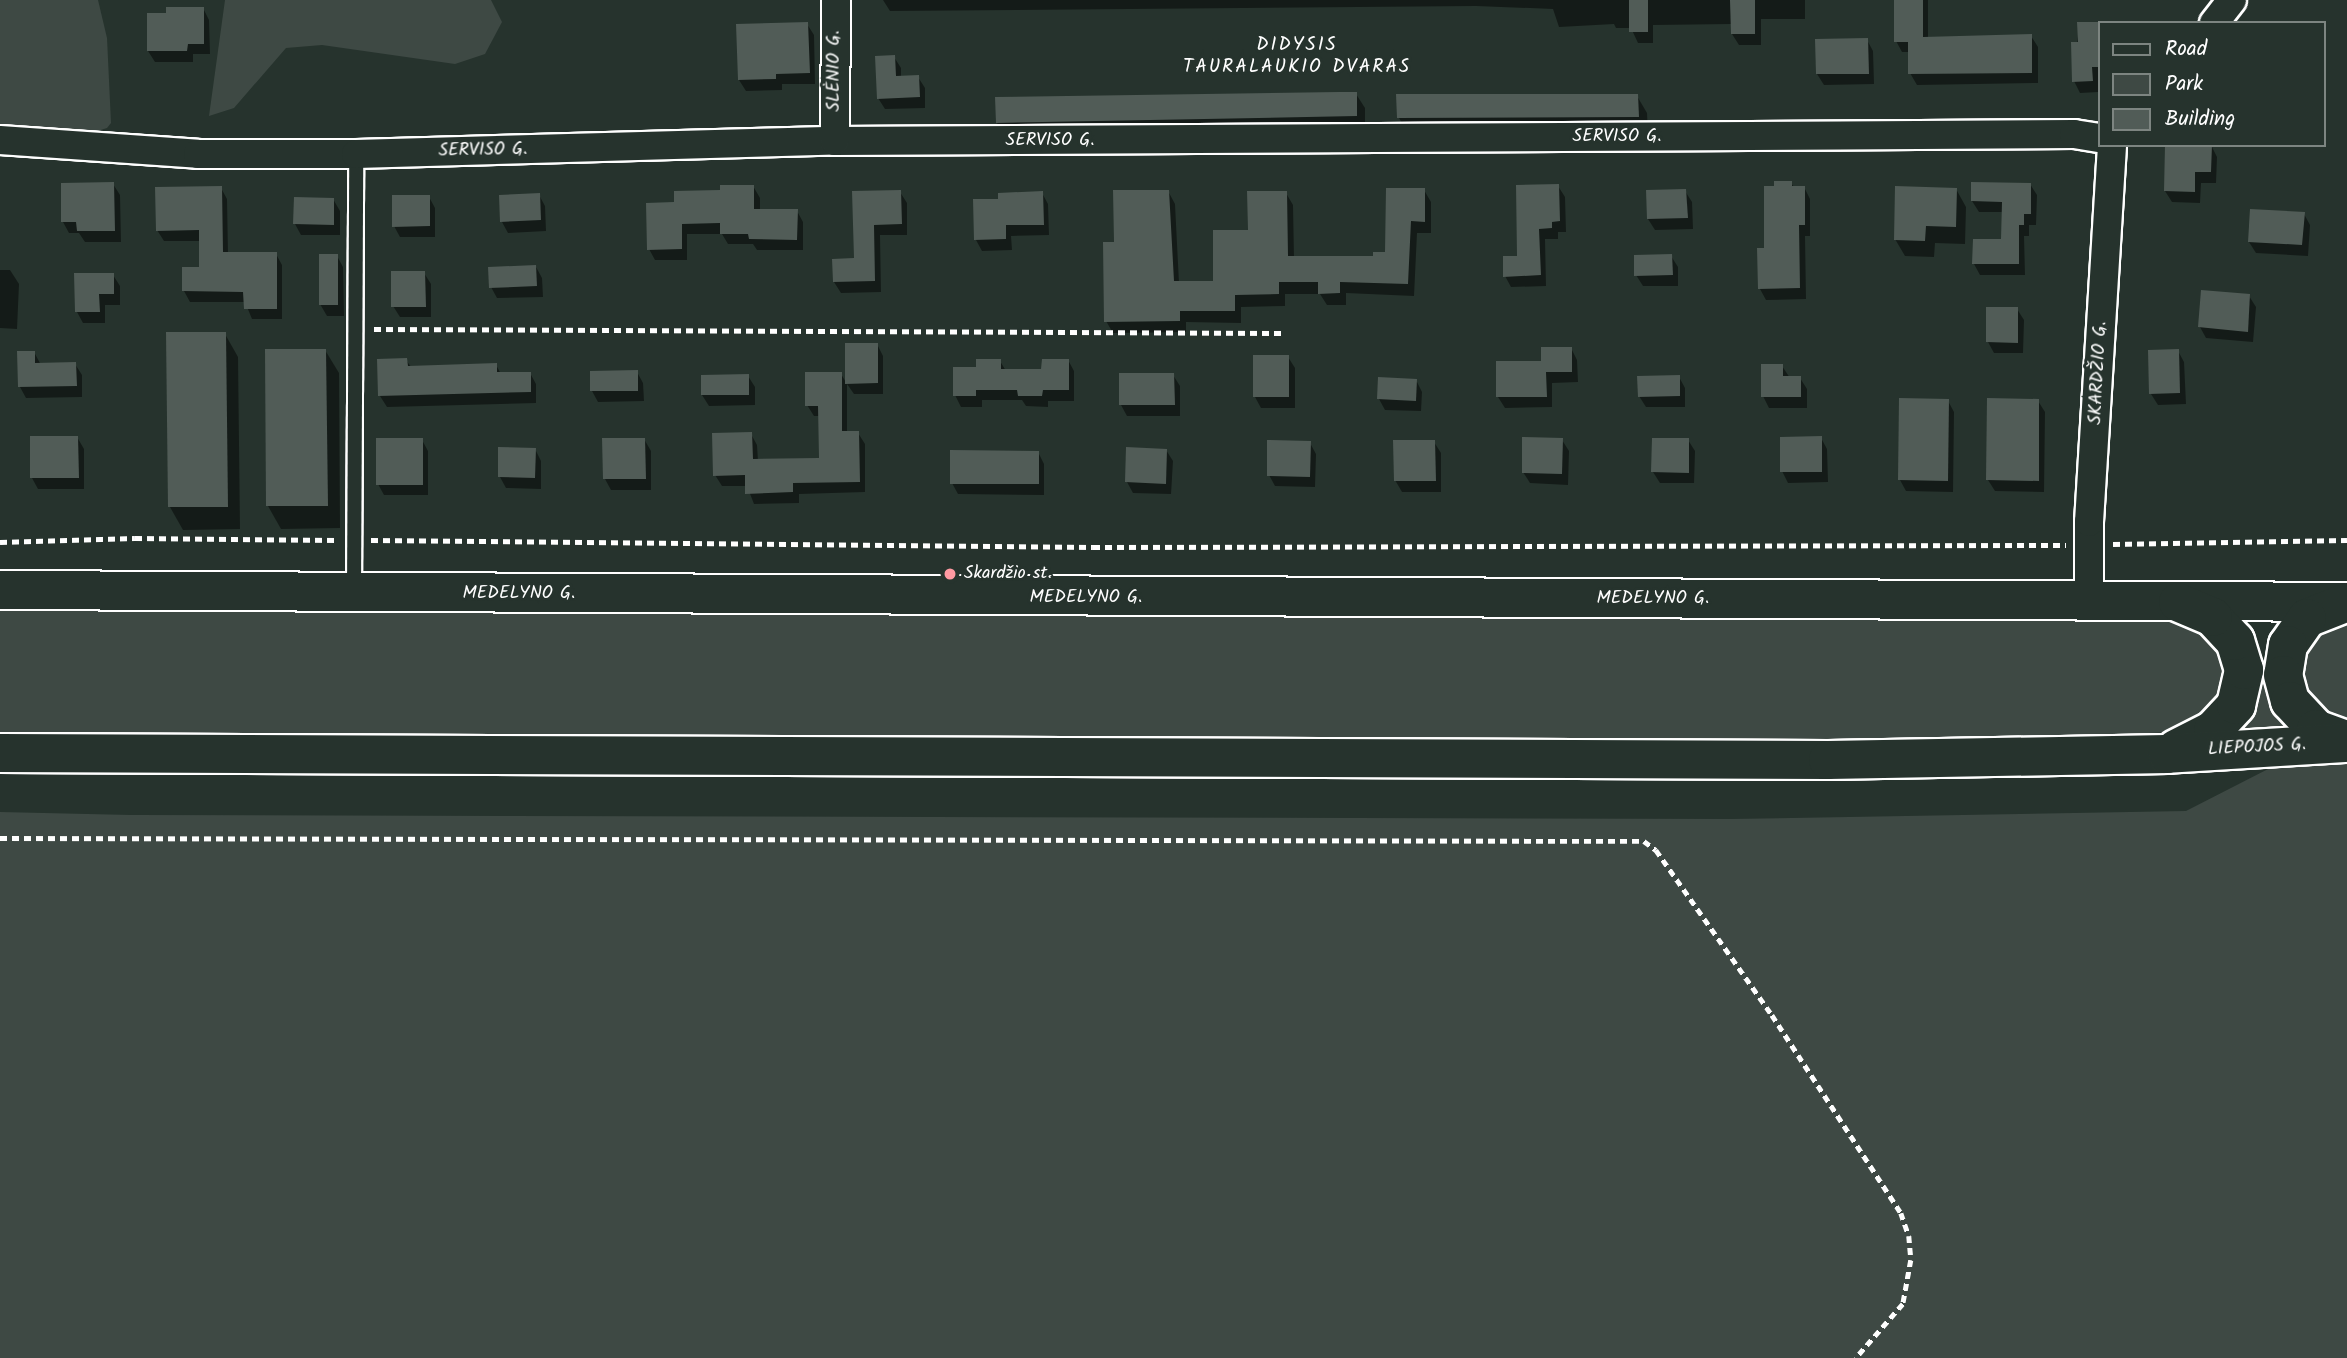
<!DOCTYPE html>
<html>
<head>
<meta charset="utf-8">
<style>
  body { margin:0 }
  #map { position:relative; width:2347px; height:1358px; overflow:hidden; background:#26332d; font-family:Kalam,sans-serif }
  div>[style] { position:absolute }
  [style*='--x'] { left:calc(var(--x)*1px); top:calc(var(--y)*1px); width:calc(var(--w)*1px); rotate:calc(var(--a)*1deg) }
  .green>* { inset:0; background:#3e4944 }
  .shadow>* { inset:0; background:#0007 }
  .building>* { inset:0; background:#515c57 }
  .path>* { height:4.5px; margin-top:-2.25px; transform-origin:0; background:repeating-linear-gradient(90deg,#fff 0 7px,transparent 0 12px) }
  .roads { filter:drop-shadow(2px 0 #fff) drop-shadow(-2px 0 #fff) drop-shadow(0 2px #fff) drop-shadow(0 -2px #fff) }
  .lane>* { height:14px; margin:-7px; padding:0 7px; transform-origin:7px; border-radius:7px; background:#26332d }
  .street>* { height:28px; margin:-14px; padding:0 14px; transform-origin:14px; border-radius:14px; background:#26332d }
  .primary>* { height:38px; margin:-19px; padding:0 19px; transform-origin:19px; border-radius:19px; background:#26332d }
  .dots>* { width:19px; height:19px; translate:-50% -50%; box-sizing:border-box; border:4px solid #26332d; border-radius:50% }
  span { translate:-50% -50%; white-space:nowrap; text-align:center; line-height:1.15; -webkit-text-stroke:6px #26332d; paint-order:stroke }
  .street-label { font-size:18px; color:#fff }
  .poi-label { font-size:18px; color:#fff }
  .left { translate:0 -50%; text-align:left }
  .neighbourhood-label { font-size:19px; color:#fff; letter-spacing:2px }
  .legend { position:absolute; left:2098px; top:21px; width:228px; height:126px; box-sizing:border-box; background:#26332d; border:2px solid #7d8581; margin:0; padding:9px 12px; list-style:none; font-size:21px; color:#fff }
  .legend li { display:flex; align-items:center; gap:14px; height:35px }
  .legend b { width:35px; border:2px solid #7d8581 }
</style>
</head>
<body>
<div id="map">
  <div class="green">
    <i style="clip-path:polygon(0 0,98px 0,107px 38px,111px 123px,107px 128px,91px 133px,0 130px)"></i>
    <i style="clip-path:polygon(225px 0,491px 0,502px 22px,485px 54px,455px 64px,322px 45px,286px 48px,234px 108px,209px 116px)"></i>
    <i style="clip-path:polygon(0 608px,2180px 617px,2195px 622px,2231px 661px,2224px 702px,2176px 732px,1843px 744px,0 734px)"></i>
    <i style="clip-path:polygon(2347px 617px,2347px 728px,2341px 727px,2300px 688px,2300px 643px)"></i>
    <i style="clip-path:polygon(2262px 681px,2303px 732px,2228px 738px,2256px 685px)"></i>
    <i style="clip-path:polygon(2347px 762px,2347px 1358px,0 1358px,0 812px,131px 815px,1731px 819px,2186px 811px,2272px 767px)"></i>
  </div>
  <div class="shadow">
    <i style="clip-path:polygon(883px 0,1805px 0,1805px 19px,1761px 19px,1761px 45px,1739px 45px,1732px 34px,1732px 24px,1653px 25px,1653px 43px,1638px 43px,1631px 28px,1616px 28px,1614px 24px,1559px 27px,1553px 9px,1476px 6px,890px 11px)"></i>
    <i style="clip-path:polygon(1896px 0,1928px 0,1928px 39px,2031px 36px,2038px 47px,2038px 83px,1917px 85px,1910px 73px,1910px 52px,1902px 52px,1896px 41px)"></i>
    <i style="clip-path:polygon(203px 8px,209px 20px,210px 54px,193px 54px,193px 62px,155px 62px,148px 51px,168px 15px)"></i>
    <i style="clip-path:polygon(2100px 23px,2098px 92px,2080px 93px,2074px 81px,2079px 24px)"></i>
    <i style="clip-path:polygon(807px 24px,814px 35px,815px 84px,782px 84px,782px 90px,746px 91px,739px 80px)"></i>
    <i style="clip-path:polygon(1867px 40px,1873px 51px,1874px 84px,1824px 85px,1817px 74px,1817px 41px)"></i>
    <i style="clip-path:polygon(894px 57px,901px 68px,901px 78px,918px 77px,925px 88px,925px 108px,885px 109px,878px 98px)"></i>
    <i style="clip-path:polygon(1356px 94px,1365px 108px,1365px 131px,1006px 138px,997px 123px,997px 99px)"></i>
    <i style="clip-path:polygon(1637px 96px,1647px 113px,1648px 134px,1409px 135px,1399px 118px)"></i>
    <i style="clip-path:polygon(2211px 145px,2217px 157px,2216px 183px,2201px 183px,2200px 203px,2172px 202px,2165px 191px)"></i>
    <i style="clip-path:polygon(1791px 183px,1794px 187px,1804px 187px,1810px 199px,1810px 236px,1805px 236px,1806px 299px,1766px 300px,1760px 289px,1766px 250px)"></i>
    <i style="clip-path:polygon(113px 184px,120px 195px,121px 242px,85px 242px,79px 233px,69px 233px,63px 222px)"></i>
    <i style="clip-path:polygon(2030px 184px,2037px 195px,2036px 225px,2029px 225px,2029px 236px,2024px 236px,2025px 275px,1980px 275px,1974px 264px,2003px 240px,2003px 212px,1979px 212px,1972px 201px)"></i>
    <i style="clip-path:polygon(753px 186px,760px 198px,760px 211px,797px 211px,803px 222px,803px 250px,757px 250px,753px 244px,728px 244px,722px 234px,687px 234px,687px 260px,655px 260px,649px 249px,675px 204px)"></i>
    <i style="clip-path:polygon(1558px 186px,1565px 197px,1566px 232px,1558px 232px,1558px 239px,1545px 239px,1546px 286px,1511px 287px,1505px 276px,1519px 257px)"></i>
    <i style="clip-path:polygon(221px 188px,227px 199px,228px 254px,276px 254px,282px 265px,282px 319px,252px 319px,245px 302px,190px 302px,184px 291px,201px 269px,201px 241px,164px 241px,157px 230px)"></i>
    <i style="clip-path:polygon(1956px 189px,1966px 207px,1965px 244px,1935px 243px,1934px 257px,1905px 256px,1895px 239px)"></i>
    <i style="clip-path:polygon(1424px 190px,1431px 202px,1431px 233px,1417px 233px,1414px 296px,1346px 293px,1346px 305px,1327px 305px,1320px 294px,1285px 294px,1285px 306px,1241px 307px,1241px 323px,1186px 322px,1186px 332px,1113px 333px,1106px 321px,1116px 244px,1168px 191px,1175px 204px,1179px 283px,1215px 282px,1249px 231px,1286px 193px,1293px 205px,1294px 258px,1375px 257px,1387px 254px)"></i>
    <i style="clip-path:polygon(1685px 191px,1692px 202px,1693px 229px,1655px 230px,1648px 219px)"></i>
    <i style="clip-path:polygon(900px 192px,907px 203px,907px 235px,880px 235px,881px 292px,841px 293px,834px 282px,856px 260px,854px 193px)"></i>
    <i style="clip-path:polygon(1042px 193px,1048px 204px,1049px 235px,1011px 236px,1012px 250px,982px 251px,976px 240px,1000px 201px)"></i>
    <i style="clip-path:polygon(539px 195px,545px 206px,546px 231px,508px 233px,502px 222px)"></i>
    <i style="clip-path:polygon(429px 197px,435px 208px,435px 237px,400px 237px,394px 226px)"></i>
    <i style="clip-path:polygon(333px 199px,340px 211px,340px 235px,301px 235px,295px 224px)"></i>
    <i style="clip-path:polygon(2304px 214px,2310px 225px,2308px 256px,2256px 253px,2249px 242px)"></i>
    <i style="clip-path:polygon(337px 256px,343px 267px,344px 316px,327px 316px,320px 304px)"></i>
    <i style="clip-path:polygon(1671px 256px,1678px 267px,1678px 286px,1643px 286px,1636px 275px)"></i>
    <i style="clip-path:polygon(536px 267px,542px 278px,543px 297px,497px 298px,491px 287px)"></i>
    <i style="clip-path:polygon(0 270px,10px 270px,19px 284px,17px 329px,0 328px)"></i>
    <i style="clip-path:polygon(424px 273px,431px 284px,431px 317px,400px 317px,393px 306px)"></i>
    <i style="clip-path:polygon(113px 275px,120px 286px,120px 305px,105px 305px,105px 323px,83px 323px,77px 312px)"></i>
    <i style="clip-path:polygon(2249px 296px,2256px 307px,2253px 342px,2206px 338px,2200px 327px)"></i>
    <i style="clip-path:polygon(2017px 309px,2024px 320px,2023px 353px,1994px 353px,1988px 342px)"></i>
    <i style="clip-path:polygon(225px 334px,238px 357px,240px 529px,183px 530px,170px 507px)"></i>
    <i style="clip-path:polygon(877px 344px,883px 356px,883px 394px,854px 394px,847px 384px,847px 433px,858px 433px,865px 444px,865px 492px,799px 494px,799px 503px,754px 504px,747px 486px,722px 486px,715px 475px,751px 434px,757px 445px,758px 461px,821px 460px,820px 416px,814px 416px,807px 405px,841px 374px,847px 384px,847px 345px)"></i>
    <i style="clip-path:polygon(1571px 348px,1577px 360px,1578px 382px,1552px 383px,1552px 407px,1505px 408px,1498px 397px,1543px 363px)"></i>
    <i style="clip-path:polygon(325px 350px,339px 373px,340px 528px,281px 529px,268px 506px)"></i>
    <i style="clip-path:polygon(2178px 351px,2184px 362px,2186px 404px,2158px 405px,2151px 394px)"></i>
    <i style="clip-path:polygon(34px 352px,41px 365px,75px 364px,82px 375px,82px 397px,26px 398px,20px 387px)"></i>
    <i style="clip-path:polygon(1288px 357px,1295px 368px,1295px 408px,1261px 408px,1255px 397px)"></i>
    <i style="clip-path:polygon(406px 360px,411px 367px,496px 365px,501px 374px,530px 373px,536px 384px,536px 403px,387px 407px,380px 396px)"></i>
    <i style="clip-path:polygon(1068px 360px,1074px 371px,1074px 401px,1048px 401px,1048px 407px,1026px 406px,1022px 400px,982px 400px,982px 407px,961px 407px,955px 395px,977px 369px,1000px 361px,1006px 371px,1043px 371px)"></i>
    <i style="clip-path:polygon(1782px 366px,1790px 378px,1800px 378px,1807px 389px,1807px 408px,1769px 408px,1763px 396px)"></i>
    <i style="clip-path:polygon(637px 372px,643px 383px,644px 401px,598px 402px,592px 391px)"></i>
    <i style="clip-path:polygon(1173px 375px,1180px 386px,1180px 416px,1127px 416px,1121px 405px)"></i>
    <i style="clip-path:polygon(748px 376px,755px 387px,755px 405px,709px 406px,702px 395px)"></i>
    <i style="clip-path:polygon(1679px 377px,1685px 388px,1685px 407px,1646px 407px,1639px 396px)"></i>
    <i style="clip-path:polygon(1416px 380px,1422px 392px,1421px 411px,1385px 410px,1379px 399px)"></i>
    <i style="clip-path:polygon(1948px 401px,1954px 412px,1953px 492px,1906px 491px,1900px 480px)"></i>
    <i style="clip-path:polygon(2038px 401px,2045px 412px,2044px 492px,1995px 491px,1988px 480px)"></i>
    <i style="clip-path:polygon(77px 437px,84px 449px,84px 489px,38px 489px,32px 478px)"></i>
    <i style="clip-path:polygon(1821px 438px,1827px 449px,1828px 482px,1788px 483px,1782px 471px)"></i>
    <i style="clip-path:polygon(644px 439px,651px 451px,651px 490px,611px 490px,605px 479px)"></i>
    <i style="clip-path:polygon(422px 440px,428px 451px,428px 495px,384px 495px,378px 484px)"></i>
    <i style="clip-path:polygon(1562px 440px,1569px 451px,1568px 485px,1530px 483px,1523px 472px)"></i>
    <i style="clip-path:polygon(1688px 440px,1695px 451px,1694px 483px,1660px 483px,1653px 472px)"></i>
    <i style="clip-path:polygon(1434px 442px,1441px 453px,1441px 492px,1402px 492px,1395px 480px)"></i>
    <i style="clip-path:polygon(1310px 443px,1316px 454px,1315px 487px,1275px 486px,1269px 475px)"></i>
    <i style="clip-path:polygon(535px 449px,541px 461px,541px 489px,506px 488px,500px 477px)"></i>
    <i style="clip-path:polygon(1166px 450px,1173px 461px,1171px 494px,1133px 493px,1127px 482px)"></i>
    <i style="clip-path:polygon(1038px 452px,1044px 464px,1044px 495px,958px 494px,952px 483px)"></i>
  </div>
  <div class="building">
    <i style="clip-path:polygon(1629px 0,1648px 0,1648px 32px,1629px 32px)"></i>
    <i style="clip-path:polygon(1730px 0,1755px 0,1755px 34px,1731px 34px)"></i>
    <i style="clip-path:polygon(1894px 0,1923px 0,1923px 37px,2032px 34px,2032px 73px,1908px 74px,1908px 42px,1894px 42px)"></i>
    <i style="clip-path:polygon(166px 7px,204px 7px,204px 44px,188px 44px,187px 51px,147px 51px,147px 13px,166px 13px)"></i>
    <i style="clip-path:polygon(808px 22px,810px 73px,776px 74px,776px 79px,738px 80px,736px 24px)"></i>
    <i style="clip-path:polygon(2077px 22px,2100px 22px,2100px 67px,2092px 67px,2093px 81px,2072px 82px,2071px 42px,2078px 42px)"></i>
    <i style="clip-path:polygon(1868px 38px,1869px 74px,1816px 74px,1815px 39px)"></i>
    <i style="clip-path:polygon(895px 55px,896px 76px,919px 75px,920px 97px,877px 99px,875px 56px)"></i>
    <i style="clip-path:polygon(1339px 92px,1357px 92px,1357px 116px,996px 123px,995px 97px)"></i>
    <i style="clip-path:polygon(1396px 94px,1638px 94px,1639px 117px,1397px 118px)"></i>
    <i style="clip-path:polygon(2165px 145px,2212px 145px,2211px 172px,2195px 172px,2195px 192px,2164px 191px)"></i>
    <i style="clip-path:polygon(1774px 181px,1792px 181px,1792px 186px,1805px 186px,1805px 225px,1799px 225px,1800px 288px,1758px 289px,1757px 248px,1764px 248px,1764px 186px,1774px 186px)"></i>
    <i style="clip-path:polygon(114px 182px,115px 231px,77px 231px,76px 222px,61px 222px,61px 183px)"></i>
    <i style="clip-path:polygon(1971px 182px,2031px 183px,2031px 214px,2024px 214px,2024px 225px,2019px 225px,2019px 264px,1972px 264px,1973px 239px,2001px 239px,2002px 202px,1971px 201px)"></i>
    <i style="clip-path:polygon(1559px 184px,1560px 221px,1552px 222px,1552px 228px,1539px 229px,1541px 275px,1503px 277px,1503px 256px,1517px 256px,1516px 185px)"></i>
    <i style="clip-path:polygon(720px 185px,754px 185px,754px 209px,798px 209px,797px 240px,749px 239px,748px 234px,720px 234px,720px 223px,682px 224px,682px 249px,647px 250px,646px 203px,674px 202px,674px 191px,720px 190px)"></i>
    <i style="clip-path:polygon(222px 186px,223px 252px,277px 252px,277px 309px,244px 309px,243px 292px,182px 291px,182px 267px,199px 267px,199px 230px,156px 231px,155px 187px)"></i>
    <i style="clip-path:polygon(1895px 186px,1957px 188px,1956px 227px,1926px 226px,1925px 241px,1894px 240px)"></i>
    <i style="clip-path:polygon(1386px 188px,1425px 188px,1425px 222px,1411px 221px,1408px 284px,1340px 282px,1340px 293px,1318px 294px,1318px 282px,1279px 282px,1279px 294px,1235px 295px,1235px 311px,1180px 311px,1180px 321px,1104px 322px,1103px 242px,1114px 242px,1113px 190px,1169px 190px,1174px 281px,1213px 281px,1213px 230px,1248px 230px,1247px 191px,1287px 191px,1288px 256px,1373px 256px,1373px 252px,1385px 252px)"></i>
    <i style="clip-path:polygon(1686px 189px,1688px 218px,1647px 219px,1646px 190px)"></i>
    <i style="clip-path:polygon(901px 190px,902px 224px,874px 225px,875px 281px,833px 282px,832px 259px,854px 258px,852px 191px)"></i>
    <i style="clip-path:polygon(1043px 191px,1044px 225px,1006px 225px,1006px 239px,974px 240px,973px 199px,998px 199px,998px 193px)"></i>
    <i style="clip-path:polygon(540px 193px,541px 220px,500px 222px,499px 195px)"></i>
    <i style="clip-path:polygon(392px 195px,430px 195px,430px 226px,392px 227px)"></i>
    <i style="clip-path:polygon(294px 197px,334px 198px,334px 225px,293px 224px)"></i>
    <i style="clip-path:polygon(2250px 209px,2305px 212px,2302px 245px,2248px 242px)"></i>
    <i style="clip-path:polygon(319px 254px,338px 254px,338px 305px,319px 305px)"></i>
    <i style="clip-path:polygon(1672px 254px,1673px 275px,1634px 276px,1634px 255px)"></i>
    <i style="clip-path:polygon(536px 265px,537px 286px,489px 288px,488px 267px)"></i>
    <i style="clip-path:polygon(391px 271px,425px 271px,426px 307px,391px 307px)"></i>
    <i style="clip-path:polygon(74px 273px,114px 273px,114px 294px,99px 294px,100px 312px,75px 312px)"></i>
    <i style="clip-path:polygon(2201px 290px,2250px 294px,2248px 332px,2198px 327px)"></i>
    <i style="clip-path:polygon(1986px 307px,2018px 307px,2018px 343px,1986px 342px)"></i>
    <i style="clip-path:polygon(166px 332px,226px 332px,228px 507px,168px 507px)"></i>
    <i style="clip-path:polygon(845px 343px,878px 343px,878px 383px,845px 384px)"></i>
    <i style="clip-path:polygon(1541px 347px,1572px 347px,1572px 372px,1546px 372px,1547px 397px,1496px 397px,1496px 361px,1541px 361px)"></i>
    <i style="clip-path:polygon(265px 349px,326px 349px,328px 506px,266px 506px)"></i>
    <i style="clip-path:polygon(2179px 349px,2180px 393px,2149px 394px,2148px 350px)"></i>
    <i style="clip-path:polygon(17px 351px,35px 351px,35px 363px,76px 362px,77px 386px,18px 387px)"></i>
    <i style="clip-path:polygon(1253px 355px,1289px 355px,1289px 397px,1253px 397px)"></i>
    <i style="clip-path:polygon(407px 358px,408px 366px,497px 363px,497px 372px,531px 372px,531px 392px,378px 396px,377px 359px)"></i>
    <i style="clip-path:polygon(976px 359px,1001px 359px,1001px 369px,1041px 369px,1042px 359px,1069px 359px,1069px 390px,1043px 390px,1042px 396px,1018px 396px,1017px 390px,976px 390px,976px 396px,953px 396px,953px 367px,976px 367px)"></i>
    <i style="clip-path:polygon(1761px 364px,1783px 364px,1783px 376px,1801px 376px,1801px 397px,1761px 397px)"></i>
    <i style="clip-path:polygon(638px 370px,638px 391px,590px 391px,590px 371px)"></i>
    <i style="clip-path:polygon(805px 372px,842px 372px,842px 431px,859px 431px,860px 482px,793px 483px,793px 492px,745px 494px,745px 475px,713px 476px,712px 433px,752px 432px,753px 459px,819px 458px,818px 406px,805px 406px)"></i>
    <i style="clip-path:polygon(1119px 373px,1174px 373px,1175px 405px,1119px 405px)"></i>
    <i style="clip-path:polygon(749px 374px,749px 395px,701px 395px,701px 375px)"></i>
    <i style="clip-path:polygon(1680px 375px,1680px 396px,1638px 397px,1637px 376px)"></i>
    <i style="clip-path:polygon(1378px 377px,1417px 379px,1416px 401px,1377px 399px)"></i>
    <i style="clip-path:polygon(1899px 398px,1949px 399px,1948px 481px,1898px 480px)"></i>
    <i style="clip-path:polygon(1987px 398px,2039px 399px,2039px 481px,1986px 480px)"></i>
    <i style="clip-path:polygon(30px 436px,78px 436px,79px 478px,30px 478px)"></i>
    <i style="clip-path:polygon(1822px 436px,1822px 472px,1780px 472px,1780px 437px)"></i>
    <i style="clip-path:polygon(1522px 437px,1563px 438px,1562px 474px,1522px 473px)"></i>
    <i style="clip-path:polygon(376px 438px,423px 438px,423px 485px,376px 485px)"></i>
    <i style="clip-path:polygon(602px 438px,645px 438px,646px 479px,603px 479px)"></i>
    <i style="clip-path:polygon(1652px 438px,1689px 438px,1689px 473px,1651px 472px)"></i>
    <i style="clip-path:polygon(1267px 440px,1311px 441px,1310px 477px,1267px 476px)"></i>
    <i style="clip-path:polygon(1393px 440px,1435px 440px,1436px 481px,1394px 481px)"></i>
    <i style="clip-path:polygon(498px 447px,536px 448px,535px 478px,498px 477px)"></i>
    <i style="clip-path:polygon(1126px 447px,1167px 449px,1166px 484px,1125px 482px)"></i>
    <i style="clip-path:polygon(950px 450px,1039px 451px,1039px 484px,950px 484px)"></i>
  </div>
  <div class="path">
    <i style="--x:374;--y:329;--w:912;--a:0.25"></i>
    <i style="--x:371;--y:540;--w:722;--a:0.56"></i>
    <i style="--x:1093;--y:547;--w:973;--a:-0.12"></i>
    <i style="--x:0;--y:542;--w:135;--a:-1.7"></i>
    <i style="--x:135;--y:538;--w:202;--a:0.6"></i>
    <i style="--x:2113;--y:544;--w:234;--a:-1"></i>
    <i style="--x:0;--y:838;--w:1644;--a:0.1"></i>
    <i style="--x:1644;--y:841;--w:15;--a:37"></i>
    <i style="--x:1656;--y:850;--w:202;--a:54.9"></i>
    <i style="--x:1772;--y:1015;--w:236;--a:56.9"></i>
    <i style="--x:1901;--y:1213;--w:24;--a:71"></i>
    <i style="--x:1909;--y:1236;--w:24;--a:85"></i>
    <i style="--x:1911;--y:1260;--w:45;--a:100.3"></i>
    <i style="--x:1903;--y:1304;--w:72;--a:131"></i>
  </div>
  <div class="roads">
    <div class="lane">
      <i style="--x:354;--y:590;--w:436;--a:-89.7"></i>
    </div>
    <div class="street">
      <i style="--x:2214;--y:23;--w:29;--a:-52"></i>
      <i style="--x:0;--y:140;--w:198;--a:4"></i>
      <i style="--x:198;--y:154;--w:158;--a:0"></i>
      <i style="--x:356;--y:154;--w:479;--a:-1.6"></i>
      <i style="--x:835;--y:141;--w:1239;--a:-0.32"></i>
      <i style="--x:2074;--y:134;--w:26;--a:9"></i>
      <i style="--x:835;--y:141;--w:141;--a:-89.6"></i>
      <i style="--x:2089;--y:600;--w:78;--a:-90"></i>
      <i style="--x:2089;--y:522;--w:378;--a:-86.5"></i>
    </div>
    <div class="primary">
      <i style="--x:0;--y:590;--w:2347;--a:0.29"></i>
      <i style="--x:2345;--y:603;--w:41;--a:158.5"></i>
      <i style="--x:2307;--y:618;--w:33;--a:125"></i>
      <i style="--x:2288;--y:645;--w:30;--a:99"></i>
      <i style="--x:2283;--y:675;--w:27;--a:75"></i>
      <i style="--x:2290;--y:701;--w:38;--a:47"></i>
      <i style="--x:2316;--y:729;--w:33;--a:20"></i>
      <i style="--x:2176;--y:749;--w:42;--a:-27.2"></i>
      <i style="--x:2213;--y:730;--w:34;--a:-47"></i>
      <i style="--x:2236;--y:705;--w:36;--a:-77"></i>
      <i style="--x:2244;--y:670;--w:30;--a:-107"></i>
      <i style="--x:2235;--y:641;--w:33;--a:-133"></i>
      <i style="--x:2213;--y:617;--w:38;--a:-157"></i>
      <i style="--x:0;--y:753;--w:1828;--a:0.22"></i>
      <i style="--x:1828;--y:760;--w:339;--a:-1"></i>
      <i style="--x:2167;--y:754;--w:180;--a:-3.5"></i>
    </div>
  </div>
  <div class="dots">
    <i style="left:950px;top:574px;background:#ff9aa2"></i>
  </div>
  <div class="street-label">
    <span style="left:835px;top:71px;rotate:-90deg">SLĖNIO G.</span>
    <span style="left:1617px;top:137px">SERVISO G.</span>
    <span style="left:1050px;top:141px">SERVISO G.</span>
    <span style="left:483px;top:151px;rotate:-1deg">SERVISO G.</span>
    <span style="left:2099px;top:373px;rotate:-87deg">SKARDŽIO G.</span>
    <span style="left:519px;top:594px">MEDELYNO G.</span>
    <span style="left:1086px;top:598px">MEDELYNO G.</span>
    <span style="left:1653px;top:599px">MEDELYNO G.</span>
    <span style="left:2257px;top:748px;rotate:-3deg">LIEPOJOS G.</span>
  </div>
  <div class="poi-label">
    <span class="left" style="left:964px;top:574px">Skardžio st.</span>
  </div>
  <div class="neighbourhood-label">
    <span style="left:1297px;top:57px">DIDYSIS<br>TAURALAUKIO DVARAS</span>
  </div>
  <ul class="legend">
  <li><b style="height:9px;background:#26332d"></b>Road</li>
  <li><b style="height:19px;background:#3e4944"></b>Park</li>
  <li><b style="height:19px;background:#515c57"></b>Building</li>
  </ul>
</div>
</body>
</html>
